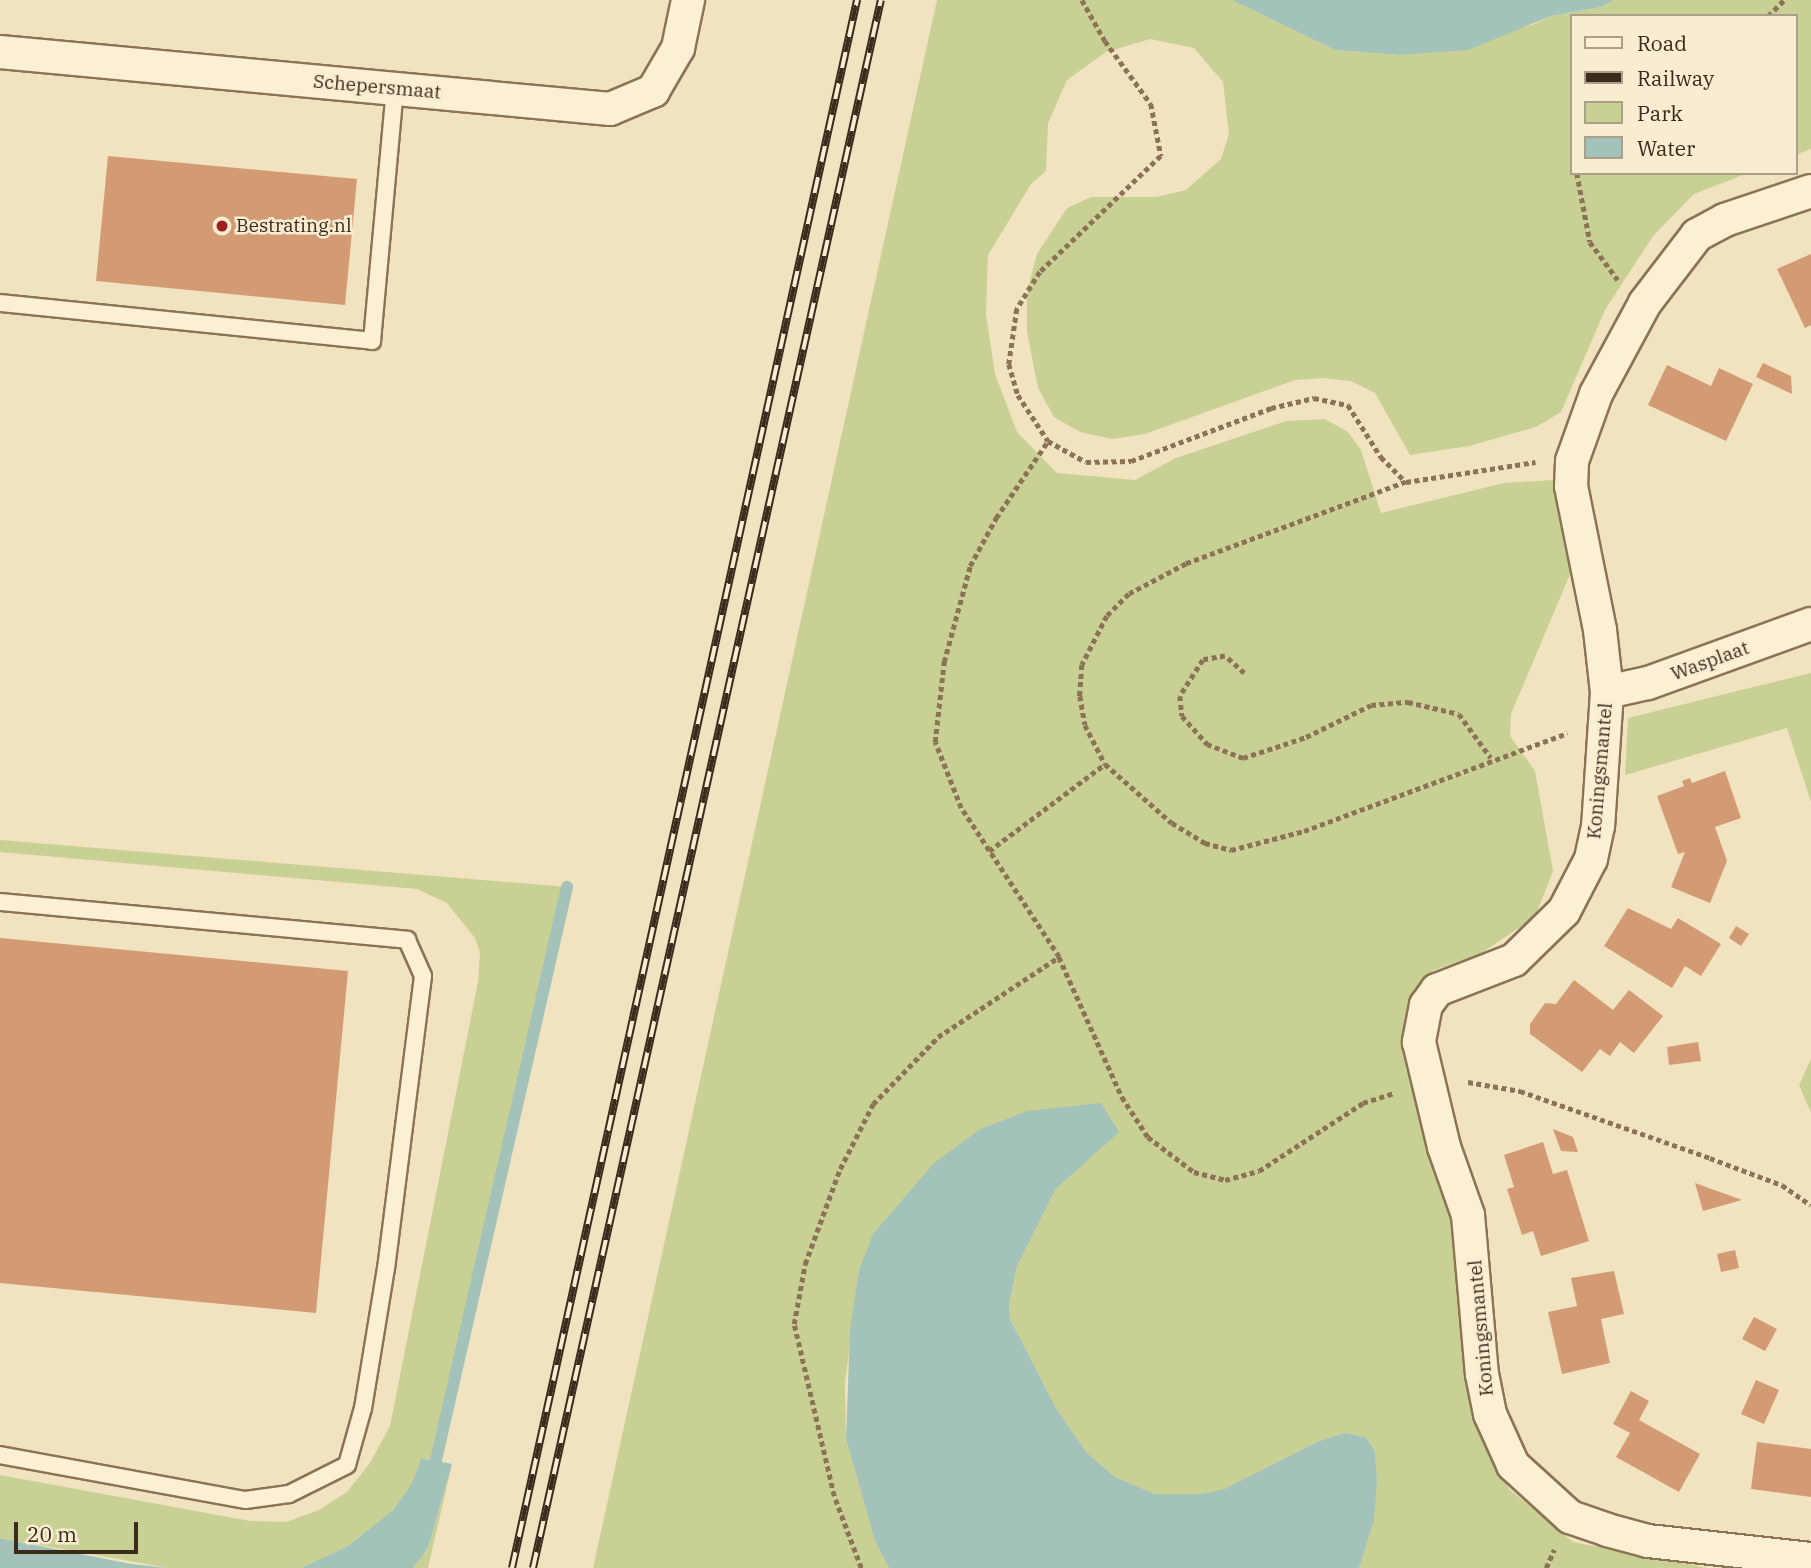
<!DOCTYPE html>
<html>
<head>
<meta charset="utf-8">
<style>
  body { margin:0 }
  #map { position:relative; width:1811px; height:1568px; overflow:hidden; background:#f1e3c0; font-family:"IBM Plex Serif",serif }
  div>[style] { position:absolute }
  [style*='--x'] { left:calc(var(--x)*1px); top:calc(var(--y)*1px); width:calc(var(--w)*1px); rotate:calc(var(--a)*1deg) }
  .green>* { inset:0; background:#c9d093 }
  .water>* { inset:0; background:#a3c3ba }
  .stream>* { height:12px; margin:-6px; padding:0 6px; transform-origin:6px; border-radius:6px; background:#a3c3ba }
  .building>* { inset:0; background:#d39b73 }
  .path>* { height:4.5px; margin-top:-2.25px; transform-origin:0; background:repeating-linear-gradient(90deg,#8c7356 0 5px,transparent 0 8.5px) }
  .roads { filter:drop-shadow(2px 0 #8c7356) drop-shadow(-2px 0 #8c7356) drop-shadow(0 2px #8c7356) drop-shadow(0 -2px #8c7356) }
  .lane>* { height:16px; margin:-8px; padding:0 8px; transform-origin:8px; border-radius:8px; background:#fbf0d4 }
  .street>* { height:32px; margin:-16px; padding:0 16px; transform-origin:16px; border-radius:16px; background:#fbf0d4 }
  .rail>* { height:8px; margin-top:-4px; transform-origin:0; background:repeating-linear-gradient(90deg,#f8edd0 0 16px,#3b2b1c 0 32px); box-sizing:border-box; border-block:2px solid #3b2b1c }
  .dots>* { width:19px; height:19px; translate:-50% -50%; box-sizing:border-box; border:4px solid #f8edd0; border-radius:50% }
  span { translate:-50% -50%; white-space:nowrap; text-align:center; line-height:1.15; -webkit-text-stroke:5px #f8edd0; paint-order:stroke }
  .street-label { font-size:19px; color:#3b2b1c }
  .poi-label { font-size:19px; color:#3b2b1c }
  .left { translate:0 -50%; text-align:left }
  .legend { position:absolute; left:1570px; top:14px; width:228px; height:161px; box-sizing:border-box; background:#f8edd0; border:2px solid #ac9f88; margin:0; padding:9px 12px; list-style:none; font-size:21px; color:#3b2b1c }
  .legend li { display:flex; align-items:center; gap:14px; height:35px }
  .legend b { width:35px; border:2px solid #ac9f88 }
  .scale { position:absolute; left:14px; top:1522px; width:124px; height:32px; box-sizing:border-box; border:4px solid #3b2b1c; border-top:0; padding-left:9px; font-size:21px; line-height:24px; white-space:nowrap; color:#3b2b1c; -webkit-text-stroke:5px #f8edd0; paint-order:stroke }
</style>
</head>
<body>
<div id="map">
  <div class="green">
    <i style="clip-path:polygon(937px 0,1232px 0,1335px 50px,1398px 55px,1532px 25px,1551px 16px,1601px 7px,1614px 0,1811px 0,1811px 149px,1795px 155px,1795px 16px,1571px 16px,1571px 173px,1748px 173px,1694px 194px,1653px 236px,1605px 310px,1561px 412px,1536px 427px,1469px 446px,1410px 455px,1375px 393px,1351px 381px,1323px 378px,1295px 380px,1145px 434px,1112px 439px,1080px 432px,1054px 417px,1038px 388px,1027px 332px,1027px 292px,1037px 254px,1067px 208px,1091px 197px,1157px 197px,1186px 190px,1221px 159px,1229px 134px,1223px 82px,1194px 48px,1150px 39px,1106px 52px,1067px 80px,1048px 123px,1046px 171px,1031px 184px,988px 255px,986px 314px,995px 374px,1017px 432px,1057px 473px,1135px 480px,1176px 458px,1286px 421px,1325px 419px,1348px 432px,1361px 450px,1381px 513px,1504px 483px,1554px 480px,1571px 572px,1511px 714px,1510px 736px,1535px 771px,1553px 871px,1535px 917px,1480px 954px,1434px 970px,1409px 997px,1402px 1049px,1451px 1216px,1474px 1416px,1509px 1489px,1573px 1542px,1707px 1568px,1359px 1568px,1377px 1480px,1375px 1451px,1366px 1437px,1344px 1433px,1319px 1441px,1224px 1489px,1201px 1494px,1155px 1494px,1115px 1477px,1087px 1453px,1056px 1408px,1010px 1319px,1009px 1304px,1017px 1266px,1055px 1190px,1118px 1132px,859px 1270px,845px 1384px,846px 1439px,875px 1541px,889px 1568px,593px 1568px)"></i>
    <i style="clip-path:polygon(1811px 673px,1811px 802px,1787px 728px,1625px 775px,1628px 718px)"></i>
    <i style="clip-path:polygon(0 840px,567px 887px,436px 1460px,421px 1458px,411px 1485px,393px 1510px,348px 1546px,301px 1568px,169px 1568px,0 1538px,0 1475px,250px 1521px,286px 1522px,319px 1510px,347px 1492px,370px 1463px,390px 1426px,478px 982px,480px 952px,475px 938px,447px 903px,417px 889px,0 852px)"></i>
    <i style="clip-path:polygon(1811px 1059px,1811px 1113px,1799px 1085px)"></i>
    <i style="clip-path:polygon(452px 1464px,428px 1568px,413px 1568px,428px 1548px)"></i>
  </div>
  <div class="water">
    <i style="clip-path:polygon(1232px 0,1614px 0,1601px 7px,1551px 16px,1468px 50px,1398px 55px,1335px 50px)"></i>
    <i style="clip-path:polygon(1101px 1103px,1119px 1132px,1055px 1190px,1017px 1266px,1009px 1304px,1010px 1319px,1056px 1408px,1087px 1453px,1115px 1477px,1155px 1494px,1201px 1494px,1224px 1489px,1319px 1441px,1344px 1433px,1366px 1437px,1375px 1451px,1377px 1480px,1374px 1520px,1359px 1568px,889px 1568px,875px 1541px,846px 1439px,850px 1330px,859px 1270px,873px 1234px,934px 1163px,979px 1130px,1027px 1111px)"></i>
    <i style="clip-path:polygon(421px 1458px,452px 1464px,428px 1548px,413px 1568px,301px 1568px,348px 1546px,393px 1510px,411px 1485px)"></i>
    <i style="clip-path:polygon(0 1538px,131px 1564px,169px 1568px,0 1568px)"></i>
  </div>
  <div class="stream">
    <i style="--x:436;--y:1460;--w:588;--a:-77.12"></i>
  </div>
  <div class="building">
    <i style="clip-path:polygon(108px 156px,357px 179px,345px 305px,96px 281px)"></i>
    <i style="clip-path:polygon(1811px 254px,1811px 325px,1805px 328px,1777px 269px)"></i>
    <i style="clip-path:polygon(1763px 363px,1791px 376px,1792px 394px,1756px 377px)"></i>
    <i style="clip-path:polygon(1667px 365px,1711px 386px,1719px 368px,1753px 384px,1726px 441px,1648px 405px)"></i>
    <i style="clip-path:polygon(1725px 771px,1741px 818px,1715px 827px,1727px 861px,1710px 903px,1671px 887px,1685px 852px,1678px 854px,1657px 796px,1684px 786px,1682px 781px,1690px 778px,1692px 783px)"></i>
    <i style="clip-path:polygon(1628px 908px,1671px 929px,1678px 918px,1721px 944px,1701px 976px,1685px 966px,1672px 988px,1604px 946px)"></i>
    <i style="clip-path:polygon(1736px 926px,1749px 934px,1741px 946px,1729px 938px)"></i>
    <i style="clip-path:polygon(0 938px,348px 971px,316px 1313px,0 1283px)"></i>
    <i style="clip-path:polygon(1574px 980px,1613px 1010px,1629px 990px,1663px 1016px,1634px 1053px,1620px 1042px,1610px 1056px,1600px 1049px,1582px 1072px,1530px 1034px,1530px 1024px,1545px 1003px,1556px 1004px)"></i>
    <i style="clip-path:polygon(1698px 1042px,1701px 1061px,1669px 1065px,1667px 1047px)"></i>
    <i style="clip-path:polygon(1553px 1129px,1573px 1137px,1578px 1152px,1561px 1151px)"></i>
    <i style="clip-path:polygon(1543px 1142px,1553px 1174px,1567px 1170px,1589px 1241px,1541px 1256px,1533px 1231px,1522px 1235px,1507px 1189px,1514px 1187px,1504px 1155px)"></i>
    <i style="clip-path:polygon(1695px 1183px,1742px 1200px,1703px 1211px)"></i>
    <i style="clip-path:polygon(1735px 1250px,1739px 1268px,1721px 1272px,1717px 1254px)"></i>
    <i style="clip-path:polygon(1614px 1271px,1624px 1314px,1601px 1319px,1610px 1363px,1562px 1374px,1548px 1312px,1577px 1306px,1571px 1278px)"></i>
    <i style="clip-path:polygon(1754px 1317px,1777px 1329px,1765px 1351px,1742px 1339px)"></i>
    <i style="clip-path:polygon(1756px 1380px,1779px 1390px,1764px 1424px,1741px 1414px)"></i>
    <i style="clip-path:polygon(1631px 1391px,1649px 1401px,1639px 1420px,1700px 1454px,1679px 1492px,1616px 1457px,1630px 1433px,1613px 1424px)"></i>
    <i style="clip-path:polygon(1757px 1442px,1811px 1449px,1811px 1497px,1751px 1489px)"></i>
  </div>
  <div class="path">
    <i style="--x:1082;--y:0;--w:47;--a:60.7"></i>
    <i style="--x:1105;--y:41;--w:78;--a:53.9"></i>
    <i style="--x:1151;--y:104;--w:53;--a:79.1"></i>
    <i style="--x:1161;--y:156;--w:168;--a:136.2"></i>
    <i style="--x:1040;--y:272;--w:44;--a:121.9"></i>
    <i style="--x:1017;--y:309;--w:56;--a:98.3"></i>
    <i style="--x:1009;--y:364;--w:32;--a:74"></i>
    <i style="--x:1018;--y:395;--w:55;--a:56.9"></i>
    <i style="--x:1048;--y:441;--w:43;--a:28.9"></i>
    <i style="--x:1086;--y:462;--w:45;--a:-1.3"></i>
    <i style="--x:1131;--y:461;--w:150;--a:-20.7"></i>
    <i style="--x:1271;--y:408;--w:44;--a:-13.1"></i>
    <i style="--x:1314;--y:398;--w:35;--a:12"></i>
    <i style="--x:1348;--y:405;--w:62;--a:57.6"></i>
    <i style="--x:1381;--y:457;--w:35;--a:45"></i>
    <i style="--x:1406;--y:482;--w:131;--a:-8.8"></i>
    <i style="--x:1768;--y:16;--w:23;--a:-45"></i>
    <i style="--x:1577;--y:173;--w:70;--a:79.3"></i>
    <i style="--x:1590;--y:242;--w:47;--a:53.6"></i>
    <i style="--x:1406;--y:482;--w:235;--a:159.6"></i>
    <i style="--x:1186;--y:564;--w:64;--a:152.2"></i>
    <i style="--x:1129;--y:594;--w:31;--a:135"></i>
    <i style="--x:1107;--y:616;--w:55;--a:117"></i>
    <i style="--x:1082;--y:665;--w:31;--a:94"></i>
    <i style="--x:1080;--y:696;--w:29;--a:80"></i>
    <i style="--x:1085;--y:725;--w:44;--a:62.9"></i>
    <i style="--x:1105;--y:764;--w:89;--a:41.4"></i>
    <i style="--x:1172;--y:823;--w:39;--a:31"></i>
    <i style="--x:1205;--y:843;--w:27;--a:15"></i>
    <i style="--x:1231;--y:850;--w:75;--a:-14.6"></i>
    <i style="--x:1304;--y:831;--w:281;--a:-20.4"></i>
    <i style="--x:1244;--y:673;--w:25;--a:-138"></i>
    <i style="--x:1225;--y:656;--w:22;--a:170"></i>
    <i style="--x:1203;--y:660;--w:43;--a:122.6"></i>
    <i style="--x:1180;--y:696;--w:20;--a:84"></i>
    <i style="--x:1182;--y:716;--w:38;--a:48"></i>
    <i style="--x:1207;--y:744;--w:39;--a:21"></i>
    <i style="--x:1243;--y:758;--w:66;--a:-18.4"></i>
    <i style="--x:1306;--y:737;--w:72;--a:-26.2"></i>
    <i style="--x:1371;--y:705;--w:37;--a:-5"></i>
    <i style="--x:1408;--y:702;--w:52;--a:13.2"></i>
    <i style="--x:1459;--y:714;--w:54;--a:54"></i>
    <i style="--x:989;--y:851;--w:145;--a:-36.9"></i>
    <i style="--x:1059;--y:957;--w:154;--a:65.8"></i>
    <i style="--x:1122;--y:1097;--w:48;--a:57"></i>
    <i style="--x:1148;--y:1137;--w:58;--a:37.3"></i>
    <i style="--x:1194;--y:1172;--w:32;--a:14"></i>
    <i style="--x:1225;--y:1180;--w:35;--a:-15"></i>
    <i style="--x:1259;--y:1171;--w:124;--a:-33.2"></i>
    <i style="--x:1363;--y:1103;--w:33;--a:-18"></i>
    <i style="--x:1468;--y:1082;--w:53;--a:9.8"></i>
    <i style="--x:1520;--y:1091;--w:201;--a:19.4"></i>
    <i style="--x:1710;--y:1158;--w:77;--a:20.6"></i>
    <i style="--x:1782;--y:1185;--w:35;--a:35"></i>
    <i style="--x:861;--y:1568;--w:77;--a:-110.6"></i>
    <i style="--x:834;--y:1496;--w:177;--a:-103.1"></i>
    <i style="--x:794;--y:1324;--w:61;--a:-79.6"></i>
    <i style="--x:805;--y:1264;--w:101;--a:-69.8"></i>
    <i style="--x:840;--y:1169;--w:73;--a:-63.1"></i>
    <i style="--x:873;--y:1104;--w:93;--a:-45.9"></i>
    <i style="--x:938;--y:1037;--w:145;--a:-33.5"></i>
    <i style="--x:1059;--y:957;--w:178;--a:-123.3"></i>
    <i style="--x:961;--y:808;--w:71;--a:-111.5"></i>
    <i style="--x:935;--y:742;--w:81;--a:-83.6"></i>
    <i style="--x:944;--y:662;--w:99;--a:-74.8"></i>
    <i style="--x:970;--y:566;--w:55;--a:-61.6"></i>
    <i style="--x:996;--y:518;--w:93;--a:-56"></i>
    <i style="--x:1546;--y:1568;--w:20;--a:-66"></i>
  </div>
  <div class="roads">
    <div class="lane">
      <i style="--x:0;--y:303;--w:374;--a:5.8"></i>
      <i style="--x:372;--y:341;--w:253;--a:-84.8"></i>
      <i style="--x:0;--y:902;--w:409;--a:5.3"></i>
      <i style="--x:407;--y:940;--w:39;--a:66"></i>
      <i style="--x:423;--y:976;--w:294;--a:97.2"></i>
      <i style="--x:386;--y:1268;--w:142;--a:99.3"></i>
      <i style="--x:363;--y:1408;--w:59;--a:105.7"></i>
      <i style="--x:347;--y:1465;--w:65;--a:153.4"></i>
      <i style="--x:289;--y:1494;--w:44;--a:172.2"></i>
      <i style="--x:245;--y:1500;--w:249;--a:-169.6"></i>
    </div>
    <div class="street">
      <i style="--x:0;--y:52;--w:613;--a:5.34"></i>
      <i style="--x:610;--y:109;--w:47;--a:-22.7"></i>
      <i style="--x:653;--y:91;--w:50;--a:-59.8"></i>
      <i style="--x:678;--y:48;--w:49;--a:-78.2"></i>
      <i style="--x:1811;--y:191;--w:91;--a:161.4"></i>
      <i style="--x:1725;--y:220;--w:32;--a:152"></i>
      <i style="--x:1697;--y:235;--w:86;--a:127.4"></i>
      <i style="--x:1645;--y:303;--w:103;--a:118.3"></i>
      <i style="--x:1596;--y:394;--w:71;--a:109.7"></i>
      <i style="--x:1572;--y:461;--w:25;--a:92"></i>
      <i style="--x:1571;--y:486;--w:147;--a:78.6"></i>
      <i style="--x:1600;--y:630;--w:62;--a:83.6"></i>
      <i style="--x:1607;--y:692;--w:134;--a:93.8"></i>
      <i style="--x:1598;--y:826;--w:34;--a:102"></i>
      <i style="--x:1591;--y:859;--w:59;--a:117.4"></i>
      <i style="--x:1564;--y:911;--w:70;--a:135.6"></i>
      <i style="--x:1514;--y:960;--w:83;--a:158.7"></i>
      <i style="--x:1437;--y:990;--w:19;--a:126"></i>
      <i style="--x:1426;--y:1005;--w:38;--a:101"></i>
      <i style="--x:1419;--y:1042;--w:108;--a:76.6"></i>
      <i style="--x:1444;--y:1147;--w:72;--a:70.6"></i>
      <i style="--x:1468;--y:1215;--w:160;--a:85"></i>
      <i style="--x:1482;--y:1374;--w:41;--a:78.7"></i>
      <i style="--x:1490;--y:1414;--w:56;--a:65.7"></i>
      <i style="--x:1513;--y:1465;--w:77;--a:42.4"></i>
      <i style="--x:1570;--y:1517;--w:39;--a:19"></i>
      <i style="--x:1607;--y:1530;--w:42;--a:15"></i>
      <i style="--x:1648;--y:1541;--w:164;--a:6.3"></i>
      <i style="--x:1607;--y:692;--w:42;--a:-12.4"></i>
      <i style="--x:1648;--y:683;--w:173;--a:-19.9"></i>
    </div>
  </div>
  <div class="rail">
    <i style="--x:512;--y:1568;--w:1606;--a:-77.59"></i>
    <i style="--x:533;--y:1568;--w:1606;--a:-77.49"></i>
  </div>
  <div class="dots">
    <i style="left:222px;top:226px;background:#a02121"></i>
  </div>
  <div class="street-label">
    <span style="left:377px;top:87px;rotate:5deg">Schepersmaat</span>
    <span style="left:1710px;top:661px;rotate:-20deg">Wasplaat</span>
    <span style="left:1600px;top:771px;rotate:-85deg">Koningsmantel</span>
    <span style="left:1481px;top:1328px;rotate:-95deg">Koningsmantel</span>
  </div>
  <div class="poi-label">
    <span class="left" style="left:236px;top:226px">Bestrating.nl</span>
  </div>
  <ul class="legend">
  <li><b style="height:9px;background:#fbf0d4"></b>Road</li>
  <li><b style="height:9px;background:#3b2b1c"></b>Railway</li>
  <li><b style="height:19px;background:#c9d093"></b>Park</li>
  <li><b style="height:19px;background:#a3c3ba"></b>Water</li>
  </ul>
  <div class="scale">20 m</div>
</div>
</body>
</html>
